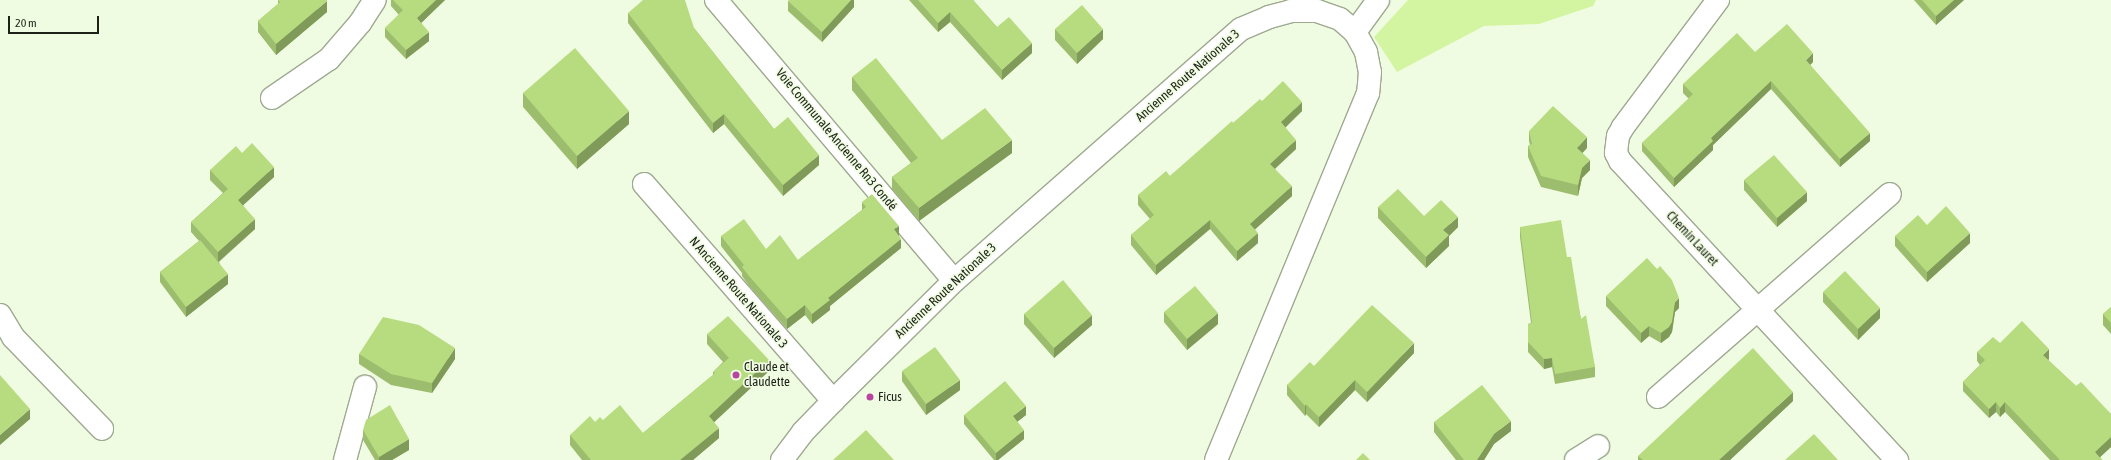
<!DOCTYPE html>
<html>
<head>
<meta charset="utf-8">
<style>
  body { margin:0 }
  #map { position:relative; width:2111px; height:460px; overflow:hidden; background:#f0fce2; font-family:"Asap Condensed",sans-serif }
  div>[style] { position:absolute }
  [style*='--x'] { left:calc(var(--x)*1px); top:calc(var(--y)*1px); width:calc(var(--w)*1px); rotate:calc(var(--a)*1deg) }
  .green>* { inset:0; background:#d3f5a2 }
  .roads { filter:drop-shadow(1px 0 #9fa991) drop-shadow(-1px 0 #9fa991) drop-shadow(0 1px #9fa991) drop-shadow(0 -1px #9fa991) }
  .minor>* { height:22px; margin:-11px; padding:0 11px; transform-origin:11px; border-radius:11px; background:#fff }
  .major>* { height:22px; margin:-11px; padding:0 11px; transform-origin:11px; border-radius:11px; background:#fff }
  .wall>* { inset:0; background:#9dbd6e }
  .shaded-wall>* { inset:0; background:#809a5a }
  .building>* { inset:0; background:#b7dc80 }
  .dots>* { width:11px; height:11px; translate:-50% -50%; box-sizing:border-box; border:2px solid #f0fce2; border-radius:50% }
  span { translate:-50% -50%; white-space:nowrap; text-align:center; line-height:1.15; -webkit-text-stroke:3.5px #f0fce2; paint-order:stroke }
  .street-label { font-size:13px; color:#1d2118 }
  .poi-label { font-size:13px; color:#1d2118 }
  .left { translate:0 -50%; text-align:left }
  .scale { position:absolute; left:8px; top:16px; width:91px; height:18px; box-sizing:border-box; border:2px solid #1d2118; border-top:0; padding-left:5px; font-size:12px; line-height:14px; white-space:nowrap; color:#1d2118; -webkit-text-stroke:3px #f0fce2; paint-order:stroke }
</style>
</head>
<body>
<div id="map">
  <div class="green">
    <i style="clip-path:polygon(1408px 0,1596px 0,1593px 6px,1539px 24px,1484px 26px,1397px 72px,1374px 37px)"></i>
  </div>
  <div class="roads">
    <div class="minor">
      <i style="--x:716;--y:0;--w:368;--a:49.7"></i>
      <i style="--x:1718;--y:0;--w:159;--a:126.8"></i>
      <i style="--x:1623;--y:127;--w:10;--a:119"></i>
      <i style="--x:1618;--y:136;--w:17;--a:97"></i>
      <i style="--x:1616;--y:153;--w:9;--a:63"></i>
      <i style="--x:1620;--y:161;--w:408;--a:47.2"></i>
      <i style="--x:1355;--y:32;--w:39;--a:-54"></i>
      <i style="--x:272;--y:98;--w:69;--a:-34.4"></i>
      <i style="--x:329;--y:59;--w:48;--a:-49.3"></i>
      <i style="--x:360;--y:23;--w:27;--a:-57"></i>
      <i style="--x:644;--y:184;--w:288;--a:48.9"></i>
      <i style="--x:0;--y:315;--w:26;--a:59"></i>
      <i style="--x:13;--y:337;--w:128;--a:45.9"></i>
      <i style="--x:1658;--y:397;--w:308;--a:-41.2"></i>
      <i style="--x:345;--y:460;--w:76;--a:-74.7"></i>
      <i style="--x:1576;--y:460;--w:26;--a:-32"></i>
    </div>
    <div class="major">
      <i style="--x:782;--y:460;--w:35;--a:-53"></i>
      <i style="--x:803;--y:432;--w:43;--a:-45.9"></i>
      <i style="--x:833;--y:401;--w:170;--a:-44.8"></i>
      <i style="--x:954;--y:281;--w:382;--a:-41.3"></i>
      <i style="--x:1241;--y:29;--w:30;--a:-23"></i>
      <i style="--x:1269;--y:17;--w:23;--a:-15"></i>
      <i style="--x:1291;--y:11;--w:26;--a:0"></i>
      <i style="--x:1317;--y:11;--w:24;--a:19"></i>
      <i style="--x:1340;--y:19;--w:20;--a:41"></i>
      <i style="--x:1355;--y:32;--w:23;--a:61"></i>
      <i style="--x:1366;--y:52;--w:20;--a:79"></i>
      <i style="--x:1370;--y:72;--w:21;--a:95"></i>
      <i style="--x:1368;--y:93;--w:397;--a:112.5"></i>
    </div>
  </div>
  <div class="wall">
    <i style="clip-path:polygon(278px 0,327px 12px,276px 55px,258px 32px,258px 21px,278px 4px)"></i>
    <i style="clip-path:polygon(391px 0,445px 0,421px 23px,429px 41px,406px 59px,385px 37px,385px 28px,399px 15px,391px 6px)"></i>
    <i style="clip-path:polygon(854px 0,854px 7px,822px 42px,788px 11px,788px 1px)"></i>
    <i style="clip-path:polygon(909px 0,973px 0,997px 27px,1032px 53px,1002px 80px,950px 22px,938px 32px)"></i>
    <i style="clip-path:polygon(1914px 0,1964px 0,1936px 25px)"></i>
    <i style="clip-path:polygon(628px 13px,694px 28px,774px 129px,819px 165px,783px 196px,724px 124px,713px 133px,628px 23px)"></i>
    <i style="clip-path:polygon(1055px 29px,1103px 39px,1077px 64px,1055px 40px)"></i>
    <i style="clip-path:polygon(1755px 52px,1813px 62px,1810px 65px,1870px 141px,1840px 167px,1771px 89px,1713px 145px,1713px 150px,1674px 187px,1642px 151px,1642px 143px,1689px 99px,1683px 93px,1683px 84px)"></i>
    <i style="clip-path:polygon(852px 77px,942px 140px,1012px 153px,919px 221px,892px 189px,892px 177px,911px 163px,852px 90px)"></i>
    <i style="clip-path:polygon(523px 93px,629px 124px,577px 169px,523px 107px)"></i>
    <i style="clip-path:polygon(1262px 101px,1302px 111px,1285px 127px,1296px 149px,1275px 169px,1292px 196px,1255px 229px,1258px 243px,1237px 261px,1210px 229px,1156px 275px,1131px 245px,1131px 235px,1150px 219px,1138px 205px,1138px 195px,1170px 176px,1233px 123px)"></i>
    <i style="clip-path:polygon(1529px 131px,1587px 148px,1582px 153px,1590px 170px,1582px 178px,1578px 196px,1541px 187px,1528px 157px,1528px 146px,1530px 145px,1529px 141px)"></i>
    <i style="clip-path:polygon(242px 153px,274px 177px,243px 205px,255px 229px,219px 262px,228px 284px,186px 317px,160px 282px,160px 272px,199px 241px,191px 232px,191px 222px,223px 193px,210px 180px,210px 170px)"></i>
    <i style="clip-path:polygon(1744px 180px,1807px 201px,1777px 227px,1744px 190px)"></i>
    <i style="clip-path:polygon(862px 202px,899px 235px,901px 248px,830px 306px,830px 310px,812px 324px,805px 315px,787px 329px,749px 286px,742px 276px,742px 273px,721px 246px,721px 236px,766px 249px,798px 260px,862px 210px)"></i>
    <i style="clip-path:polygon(1378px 207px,1424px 216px,1458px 227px,1449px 236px,1449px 246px,1426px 268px,1378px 218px)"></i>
    <i style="clip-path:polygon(1927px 225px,1970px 243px,1927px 282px,1895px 246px,1895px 236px)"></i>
    <i style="clip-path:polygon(1520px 227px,1567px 257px,1581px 319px,1595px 367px,1595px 377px,1555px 384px,1552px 367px,1544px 369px,1528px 352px,1528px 324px,1531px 323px,1520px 237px)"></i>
    <i style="clip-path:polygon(1823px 292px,1880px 318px,1858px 340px,1823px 302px)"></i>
    <i style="clip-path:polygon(1606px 296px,1679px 308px,1675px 312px,1672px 332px,1669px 337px,1661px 343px,1649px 336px,1641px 343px,1606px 306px)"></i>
    <i style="clip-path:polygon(2111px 307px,2111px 334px,2103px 325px,2103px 314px)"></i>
    <i style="clip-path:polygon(1164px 312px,1218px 324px,1187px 350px,1164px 322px)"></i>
    <i style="clip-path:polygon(1024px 314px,1092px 325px,1054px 358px,1024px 324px)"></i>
    <i style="clip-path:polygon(707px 334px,769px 371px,714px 422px,719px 438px,693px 460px,582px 460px,570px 445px,570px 435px,595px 422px,603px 420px,643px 433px,713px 375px,713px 372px,723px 362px,707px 344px)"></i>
    <i style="clip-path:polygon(2000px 343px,2049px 359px,2048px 360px,2076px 386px,2111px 414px,2111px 447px,2100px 457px,2102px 460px,2050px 460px,2005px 412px,2000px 417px,1996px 412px,1989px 418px,1963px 391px,1963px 382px,1980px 365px,1977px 361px,1977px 352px)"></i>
    <i style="clip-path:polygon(1414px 353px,1367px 402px,1355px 390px,1319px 427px,1306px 414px,1305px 416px,1287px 395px,1287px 385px,1314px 366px)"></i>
    <i style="clip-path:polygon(359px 354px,455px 359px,432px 393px,391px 385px,359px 364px)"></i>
    <i style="clip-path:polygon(902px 371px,960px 390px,926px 415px,902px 381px)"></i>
    <i style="clip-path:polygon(1793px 401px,1730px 460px,1638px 460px,1638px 456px)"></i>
    <i style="clip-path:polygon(964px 415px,1026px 415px,1017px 422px,1024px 439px,998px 460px,994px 460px,964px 424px)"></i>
    <i style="clip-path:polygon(1434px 422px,1511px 431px,1494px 444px,1484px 460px,1456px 460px,1434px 432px)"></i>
    <i style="clip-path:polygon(363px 430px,409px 450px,392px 460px,375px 460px,363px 440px)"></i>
  </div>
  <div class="shaded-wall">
    <i style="clip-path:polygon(436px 0,445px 0,417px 27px,417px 18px)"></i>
    <i style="clip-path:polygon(851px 0,854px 0,854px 7px,822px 42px,822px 32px)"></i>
    <i style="clip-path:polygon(1954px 0,1964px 0,1936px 25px,1936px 16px)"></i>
    <i style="clip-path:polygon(327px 1px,327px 12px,276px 55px,276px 44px)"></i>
    <i style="clip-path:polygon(950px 12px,950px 22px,938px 32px,938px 23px)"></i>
    <i style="clip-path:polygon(1103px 29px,1103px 39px,1077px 64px,1077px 53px)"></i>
    <i style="clip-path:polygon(429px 32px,429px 41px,406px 59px,406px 50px)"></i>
    <i style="clip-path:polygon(1032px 43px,1032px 53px,1002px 80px,1002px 70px)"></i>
    <i style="clip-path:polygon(1813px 53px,1813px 62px,1806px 69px,1806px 60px)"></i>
    <i style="clip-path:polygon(1771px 81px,1771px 89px,1713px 145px,1713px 150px,1674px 187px,1674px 178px,1711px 138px)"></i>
    <i style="clip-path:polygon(1302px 102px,1302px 111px,1281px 132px,1281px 122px)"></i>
    <i style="clip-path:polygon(629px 111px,629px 124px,577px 169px,577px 156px)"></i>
    <i style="clip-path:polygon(724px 114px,724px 124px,713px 133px,713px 123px)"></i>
    <i style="clip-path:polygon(1870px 133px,1870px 141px,1840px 167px,1840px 159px)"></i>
    <i style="clip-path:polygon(1587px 137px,1587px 148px,1577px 159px,1577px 148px)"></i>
    <i style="clip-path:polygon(1012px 140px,1012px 153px,919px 221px,919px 208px)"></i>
    <i style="clip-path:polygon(1296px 140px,1296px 149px,1270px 173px,1270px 164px)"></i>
    <i style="clip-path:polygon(819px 155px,819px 165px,783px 196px,783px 185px)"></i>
    <i style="clip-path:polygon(1590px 160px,1590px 170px,1582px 178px,1578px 196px,1578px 185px,1582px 168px)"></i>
    <i style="clip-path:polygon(274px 167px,274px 177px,238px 210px,238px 200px)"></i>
    <i style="clip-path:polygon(1292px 186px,1292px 196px,1250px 234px,1250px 224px)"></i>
    <i style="clip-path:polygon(1807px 192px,1807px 201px,1777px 227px,1777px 218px)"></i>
    <i style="clip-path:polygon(1458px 217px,1458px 227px,1449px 236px,1449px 246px,1426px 268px,1426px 257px,1443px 230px)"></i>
    <i style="clip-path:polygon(255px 219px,255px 229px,218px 262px,218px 252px)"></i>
    <i style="clip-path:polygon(1210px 220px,1210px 229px,1156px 275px,1156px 265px)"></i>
    <i style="clip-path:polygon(899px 226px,899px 235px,894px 239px,894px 229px)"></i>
    <i style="clip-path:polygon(1258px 233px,1258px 243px,1237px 261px,1237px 251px)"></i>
    <i style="clip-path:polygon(1970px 233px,1970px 243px,1927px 282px,1927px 272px)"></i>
    <i style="clip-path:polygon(901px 239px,901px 248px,830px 306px,830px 310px,812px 324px,812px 314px,828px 298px)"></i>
    <i style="clip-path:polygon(228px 274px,228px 284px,186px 317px,186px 307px)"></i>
    <i style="clip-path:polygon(1679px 298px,1679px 308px,1675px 312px,1672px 332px,1669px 337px,1661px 343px,1661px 333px,1675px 302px)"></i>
    <i style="clip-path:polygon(805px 305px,805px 315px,787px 329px,787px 319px)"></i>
    <i style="clip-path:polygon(1880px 308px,1880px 318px,1858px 340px,1858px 329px)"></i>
    <i style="clip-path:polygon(1218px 313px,1218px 324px,1187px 350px,1187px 339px)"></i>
    <i style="clip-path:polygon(1092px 315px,1092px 325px,1054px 358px,1054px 348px)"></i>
    <i style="clip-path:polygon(1649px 326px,1649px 336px,1641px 343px,1641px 333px)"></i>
    <i style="clip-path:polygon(1414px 343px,1414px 353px,1367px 402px,1367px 392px)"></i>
    <i style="clip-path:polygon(455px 348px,455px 359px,432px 393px,432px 383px)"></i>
    <i style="clip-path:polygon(2049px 349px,2049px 359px,2043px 365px,2043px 355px)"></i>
    <i style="clip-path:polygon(1552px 358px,1552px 367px,1544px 369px,1544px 359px)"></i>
    <i style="clip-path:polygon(769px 360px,769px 371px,709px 427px,709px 416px)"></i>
    <i style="clip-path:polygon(960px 380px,960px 390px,926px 415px,926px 404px)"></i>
    <i style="clip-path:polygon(1355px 380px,1355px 390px,1319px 427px,1319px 417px)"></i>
    <i style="clip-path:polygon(1793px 392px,1793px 401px,1730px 460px,1719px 460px)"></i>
    <i style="clip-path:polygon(1996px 402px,1996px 412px,1989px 418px,1989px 409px)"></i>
    <i style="clip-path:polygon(2005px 402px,2005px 412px,2000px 417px,2000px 408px)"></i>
    <i style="clip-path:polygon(1306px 404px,1306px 414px,1305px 416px,1305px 406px)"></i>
    <i style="clip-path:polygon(1026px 406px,1026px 415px,1013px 425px,1013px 416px)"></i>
    <i style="clip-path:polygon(30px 409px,30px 419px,0 445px,0 435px)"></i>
    <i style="clip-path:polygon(1511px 421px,1511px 431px,1494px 444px,1484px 460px,1477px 460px,1494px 434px)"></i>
    <i style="clip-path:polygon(719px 428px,719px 438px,693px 460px,680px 460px)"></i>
    <i style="clip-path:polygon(1024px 430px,1024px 439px,998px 460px,996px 460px,996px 453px)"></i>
    <i style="clip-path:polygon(2111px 437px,2111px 447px,2097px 460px,2095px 452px)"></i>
    <i style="clip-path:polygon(409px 439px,409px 450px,392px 460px,379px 460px,379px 457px)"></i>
  </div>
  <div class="building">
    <i style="clip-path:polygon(278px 0,327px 0,327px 1px,276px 44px,258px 21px,280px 2px)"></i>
    <i style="clip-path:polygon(393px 0,436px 0,417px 18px,429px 32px,406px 50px,385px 28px,403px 10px)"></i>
    <i style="clip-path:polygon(643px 0,685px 0,694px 28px,774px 129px,788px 117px,819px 155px,783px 185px,724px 114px,713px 123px,628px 13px)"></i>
    <i style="clip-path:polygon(789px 0,851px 0,822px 32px,788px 1px)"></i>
    <i style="clip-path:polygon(918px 0,973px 0,997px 27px,1009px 17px,1032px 43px,1002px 70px,950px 12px,938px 23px)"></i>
    <i style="clip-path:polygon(1922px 0,1954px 0,1936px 16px)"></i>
    <i style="clip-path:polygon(1082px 5px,1103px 29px,1077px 53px,1055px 29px)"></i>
    <i style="clip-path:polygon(1787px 24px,1813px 53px,1806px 60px,1870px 133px,1840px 159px,1771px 81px,1711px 138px,1713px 141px,1674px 178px,1642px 143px,1693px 94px,1683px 84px,1737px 33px,1755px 52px)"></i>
    <i style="clip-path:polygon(575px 48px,629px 111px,577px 156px,523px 93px)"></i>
    <i style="clip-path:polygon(876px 58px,942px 140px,985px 108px,1012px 140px,919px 208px,892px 177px,918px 158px,852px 77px)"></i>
    <i style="clip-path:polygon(1283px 81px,1302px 102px,1281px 122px,1296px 140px,1270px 164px,1292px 186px,1250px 224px,1258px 233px,1237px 251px,1210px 220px,1156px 265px,1131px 235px,1154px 215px,1138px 195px,1166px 171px,1170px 176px,1232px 121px,1233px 123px,1260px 99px,1262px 101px)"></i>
    <i style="clip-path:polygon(1553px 106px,1587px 137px,1577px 148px,1590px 160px,1582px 168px,1578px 185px,1541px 176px,1528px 146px,1532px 144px,1529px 131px)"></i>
    <i style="clip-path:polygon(252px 143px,274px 167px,238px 200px,255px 219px,218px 252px,191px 222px,228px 189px,210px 170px,236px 146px,242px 153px)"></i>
    <i style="clip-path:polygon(1774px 155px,1807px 192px,1777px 218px,1744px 180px)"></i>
    <i style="clip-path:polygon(1398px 189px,1424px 216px,1441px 200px,1458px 217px,1443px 230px,1449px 235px,1426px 257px,1378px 207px)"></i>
    <i style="clip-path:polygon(872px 194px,899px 226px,894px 229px,901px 239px,828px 298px,830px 300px,812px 314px,805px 305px,787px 319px,749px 276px,742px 267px,744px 265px,721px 236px,744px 219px,766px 249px,780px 235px,798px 260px,866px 207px,862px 202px)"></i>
    <i style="clip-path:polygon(1946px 206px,1970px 233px,1927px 272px,1895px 236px,1918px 215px,1927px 225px)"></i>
    <i style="clip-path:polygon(1561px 220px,1567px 257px,1571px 257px,1581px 319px,1586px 315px,1595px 367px,1555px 374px,1552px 358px,1544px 359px,1528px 342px,1528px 324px,1532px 323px,1520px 227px)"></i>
    <i style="clip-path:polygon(200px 240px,228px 274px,186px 307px,160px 272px)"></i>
    <i style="clip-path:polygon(1647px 258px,1657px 269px,1660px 266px,1672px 280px,1679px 298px,1675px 302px,1672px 322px,1669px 327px,1661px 333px,1649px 326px,1641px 333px,1606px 296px)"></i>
    <i style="clip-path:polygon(1845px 271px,1880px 308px,1858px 329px,1823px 292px)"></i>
    <i style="clip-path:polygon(1063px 280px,1092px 315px,1054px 348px,1024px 314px)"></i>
    <i style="clip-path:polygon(1195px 286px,1218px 313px,1187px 339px,1164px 312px)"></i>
    <i style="clip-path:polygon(1372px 305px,1414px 343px,1367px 392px,1355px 380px,1319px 417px,1306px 404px,1305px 406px,1287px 385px,1310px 362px,1314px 366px)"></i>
    <i style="clip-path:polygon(2111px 307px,2111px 323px,2103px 314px)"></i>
    <i style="clip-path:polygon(728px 316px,769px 360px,709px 416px,719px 428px,680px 460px,591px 460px,570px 435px,590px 416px,595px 422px,600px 417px,603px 420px,620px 405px,643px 433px,715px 373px,713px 372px,729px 358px,707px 334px)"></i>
    <i style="clip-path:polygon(383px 317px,419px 325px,455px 348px,432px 383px,391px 374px,359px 354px)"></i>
    <i style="clip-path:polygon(2022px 321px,2049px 349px,2043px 355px,2076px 386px,2081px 382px,2111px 414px,2111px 437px,2095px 452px,2102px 460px,2060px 460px,2005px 402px,2000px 408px,1996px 402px,1989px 409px,1963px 382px,1985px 360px,1977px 352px,1993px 337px,2000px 343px)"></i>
    <i style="clip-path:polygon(935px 347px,960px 380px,926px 404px,902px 371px)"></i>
    <i style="clip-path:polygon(1753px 348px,1793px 392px,1719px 460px,1643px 460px,1638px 456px)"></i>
    <i style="clip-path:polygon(0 375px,30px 409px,0 435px)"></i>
    <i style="clip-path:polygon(1005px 381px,1026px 406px,1013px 416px,1024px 430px,996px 453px,964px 415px)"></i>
    <i style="clip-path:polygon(1482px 385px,1511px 421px,1494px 434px,1477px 460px,1464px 460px,1434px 422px)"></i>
    <i style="clip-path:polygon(390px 405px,409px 439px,379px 457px,363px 430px,366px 420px)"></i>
    <i style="clip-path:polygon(866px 430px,894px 460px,833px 460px)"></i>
    <i style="clip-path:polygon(1814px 434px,1838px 460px,1785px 460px)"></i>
    <i style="clip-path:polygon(1363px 453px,1370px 460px,1356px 460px)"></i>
  </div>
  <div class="dots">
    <i style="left:736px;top:375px;background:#b846a0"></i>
    <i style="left:870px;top:397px;background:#b846a0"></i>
  </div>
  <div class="street-label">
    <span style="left:1188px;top:76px;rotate:-41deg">Ancienne Route Nationale 3</span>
    <span style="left:836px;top:140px;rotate:50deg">Voie Communale Ancienne Rn3 Condé</span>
    <span style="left:1692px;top:239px;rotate:47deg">Chemin Lauret</span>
    <span style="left:946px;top:291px;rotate:-43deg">Ancienne Route Nationale 3</span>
    <span style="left:738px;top:293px;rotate:49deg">N Ancienne Route Nationale 3</span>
  </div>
  <div class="poi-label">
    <span class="left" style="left:744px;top:375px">Claude et<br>claudette</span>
    <span class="left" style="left:878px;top:397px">Ficus</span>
  </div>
  <div class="scale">20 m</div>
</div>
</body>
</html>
